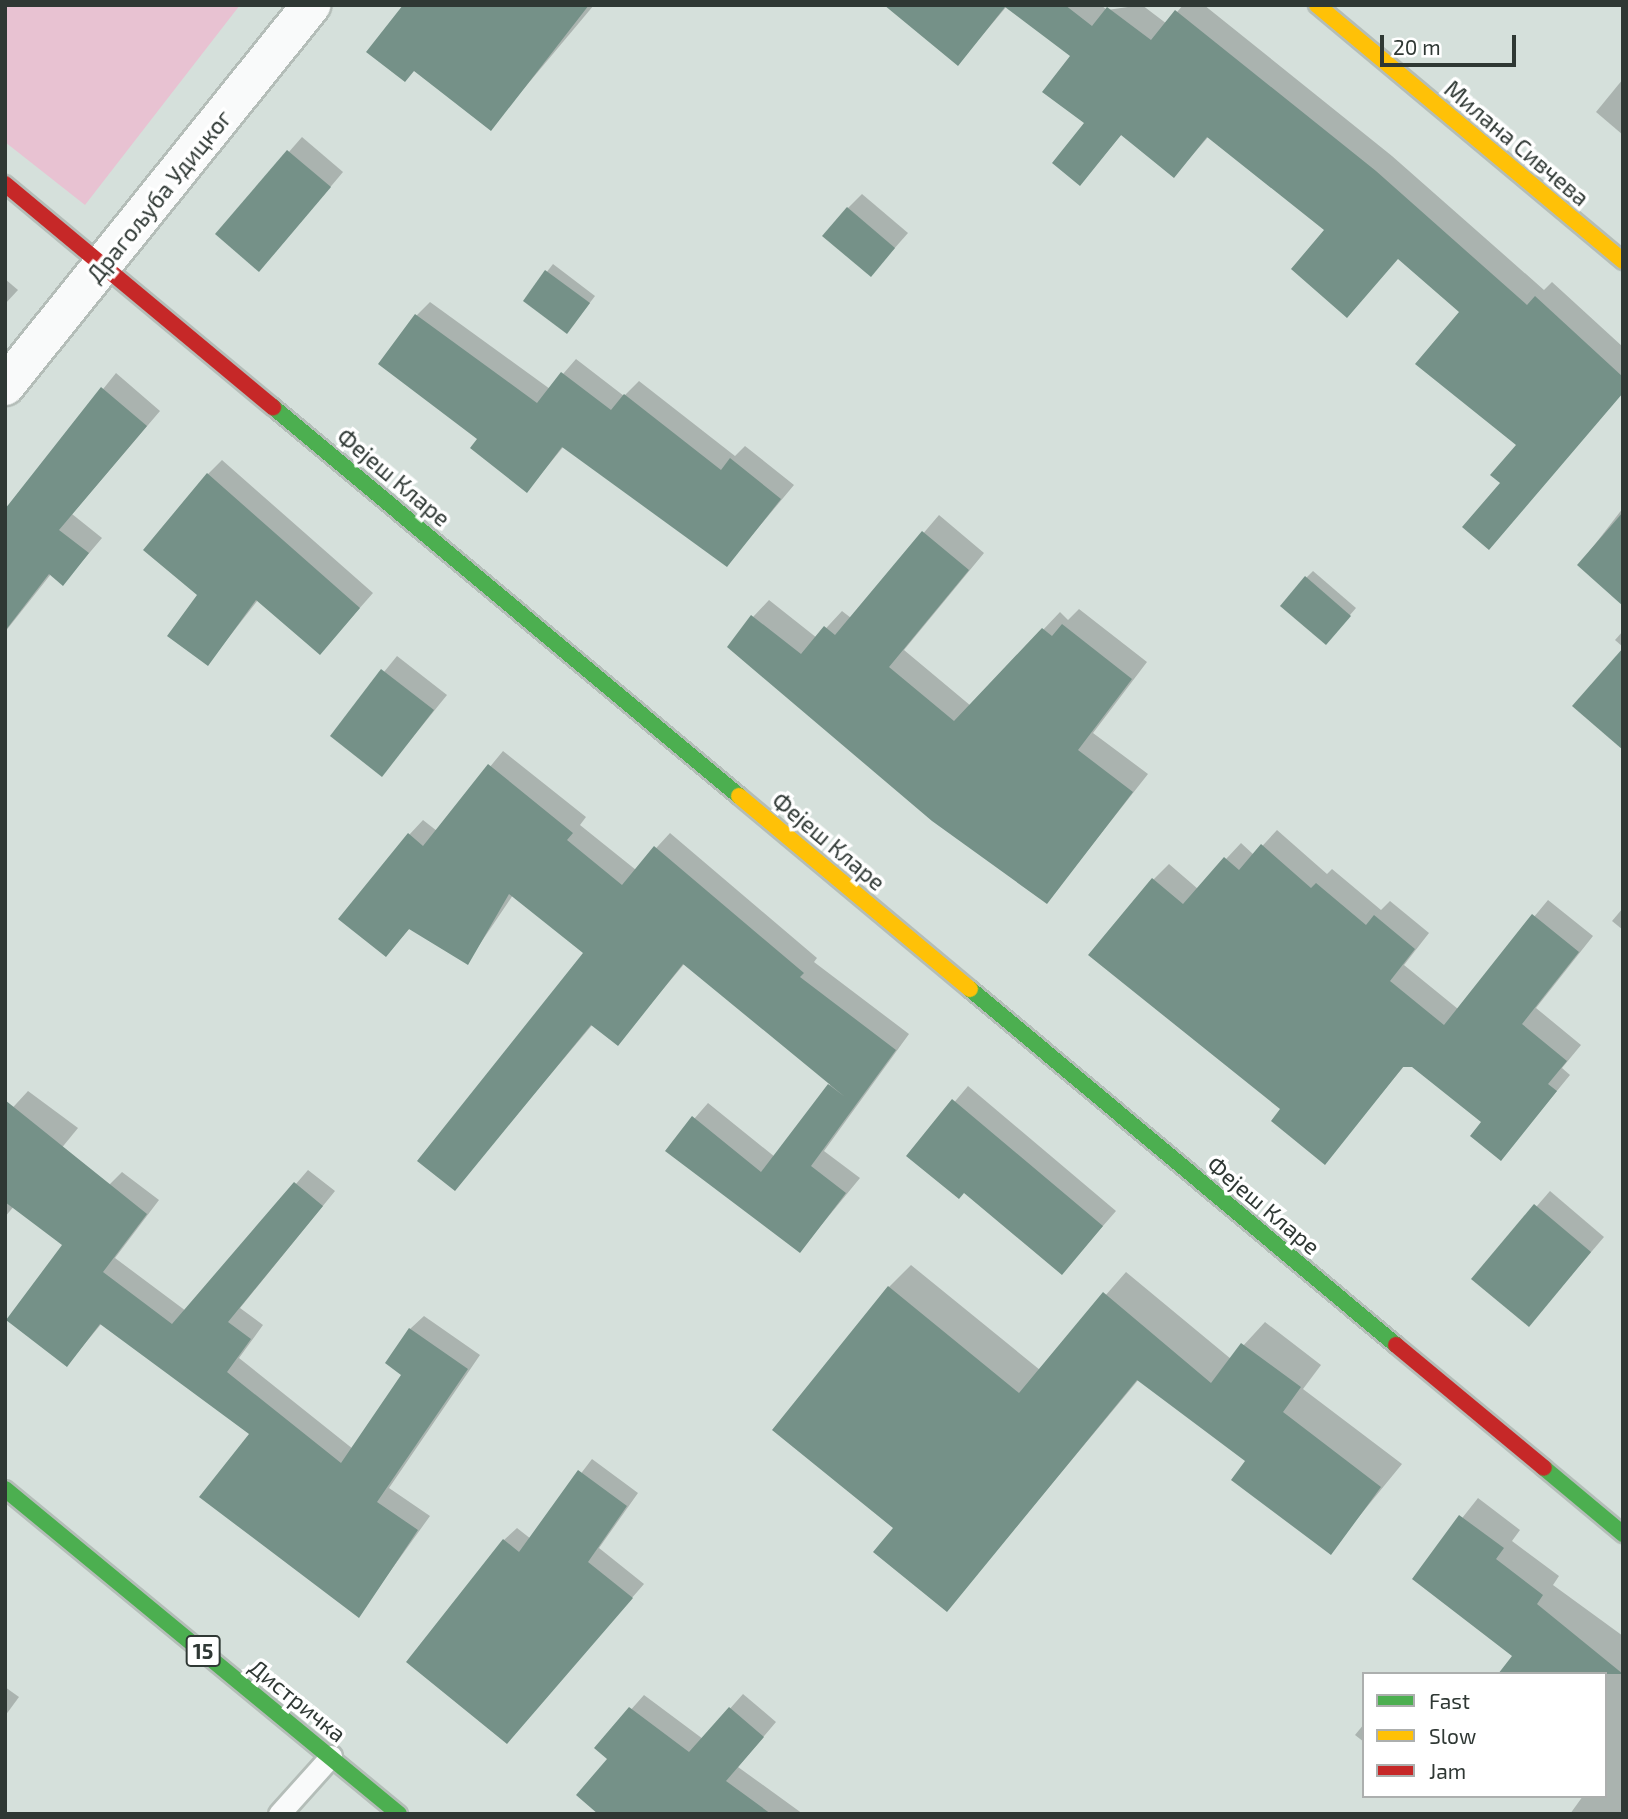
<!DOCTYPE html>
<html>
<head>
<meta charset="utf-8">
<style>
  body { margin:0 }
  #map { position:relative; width:1628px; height:1819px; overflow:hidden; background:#d5e0db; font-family:"Exo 2",sans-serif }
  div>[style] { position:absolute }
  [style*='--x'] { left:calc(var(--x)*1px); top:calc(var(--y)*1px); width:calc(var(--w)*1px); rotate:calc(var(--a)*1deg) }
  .green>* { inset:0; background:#e8c2d2 }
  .shadow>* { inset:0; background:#0003 }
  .building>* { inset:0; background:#759188 }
  .roads { filter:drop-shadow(2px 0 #b4bdb8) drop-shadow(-2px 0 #b4bdb8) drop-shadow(0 2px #b4bdb8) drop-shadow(0 -2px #b4bdb8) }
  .lane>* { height:21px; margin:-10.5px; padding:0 10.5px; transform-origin:10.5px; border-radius:10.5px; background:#f9fafa }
  .street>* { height:38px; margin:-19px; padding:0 19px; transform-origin:19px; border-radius:19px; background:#f9fafa }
  .fast>* { height:16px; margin:-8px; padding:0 8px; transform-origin:8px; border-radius:8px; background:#4caf50 }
  .slow>* { height:16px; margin:-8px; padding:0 8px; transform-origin:8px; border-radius:8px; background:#ffc107 }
  .jam>* { height:16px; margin:-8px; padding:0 8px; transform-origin:8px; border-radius:8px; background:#c62828 }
  span { translate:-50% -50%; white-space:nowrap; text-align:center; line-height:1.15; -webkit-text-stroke:7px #fff; paint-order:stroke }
  .shield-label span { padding:2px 5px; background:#fff; border:2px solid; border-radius:5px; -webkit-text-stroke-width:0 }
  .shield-label { font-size:21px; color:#2f3834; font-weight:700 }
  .street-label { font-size:23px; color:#2f3834 }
  .frame { position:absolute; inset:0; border:7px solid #2f3834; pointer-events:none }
  .legend { position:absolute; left:1362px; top:1672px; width:245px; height:126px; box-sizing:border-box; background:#fff; border:2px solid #acafae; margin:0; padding:9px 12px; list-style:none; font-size:21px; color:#2f3834 }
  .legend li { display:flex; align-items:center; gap:14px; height:35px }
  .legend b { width:35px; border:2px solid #acafae }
  .scale { position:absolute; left:1380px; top:35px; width:136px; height:32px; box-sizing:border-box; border:4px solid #2f3834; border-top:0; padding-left:9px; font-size:21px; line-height:24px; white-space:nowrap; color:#2f3834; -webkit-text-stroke:5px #fff; paint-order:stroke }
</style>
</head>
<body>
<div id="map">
  <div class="green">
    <i style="clip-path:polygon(5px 5px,240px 5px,85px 205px,5px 142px)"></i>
  </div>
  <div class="shadow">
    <i style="clip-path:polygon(405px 5px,594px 5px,490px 129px)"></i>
    <i style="clip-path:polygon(891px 5px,1101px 5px,1107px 10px,1142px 5px,1167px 24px,1183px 5px,1204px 5px,1392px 156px,1544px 290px,1552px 282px,1623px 347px,1623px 393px,1502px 483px,1519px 444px,1461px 311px,1399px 258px,1327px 230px,1209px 136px,1174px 176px,1122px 134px,1080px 184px,1086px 123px,1072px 56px,1007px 6px,958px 64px)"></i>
    <i style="clip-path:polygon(1623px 79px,1623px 135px,1596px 112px)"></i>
    <i style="clip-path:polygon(302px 137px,343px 172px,273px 255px,217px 234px)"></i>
    <i style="clip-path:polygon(862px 194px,908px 233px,871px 275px,848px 208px)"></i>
    <i style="clip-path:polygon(553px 264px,595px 296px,573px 325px,525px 300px)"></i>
    <i style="clip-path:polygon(5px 279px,18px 290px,5px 304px)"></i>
    <i style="clip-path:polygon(430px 302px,550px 389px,576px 359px,624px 396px,639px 381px,735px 456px,745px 446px,794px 485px,727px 565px,564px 446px,527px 491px,479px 439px,416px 316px)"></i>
    <i style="clip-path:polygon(116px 373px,160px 411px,72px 514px,102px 538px,63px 584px,51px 574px,5px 632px,5px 511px)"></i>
    <i style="clip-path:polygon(222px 460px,373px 593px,320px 653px,258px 600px,208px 664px,200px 595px,208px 474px)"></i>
    <i style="clip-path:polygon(1623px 508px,1623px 603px,1579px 565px)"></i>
    <i style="clip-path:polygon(939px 515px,984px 553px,904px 650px,971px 706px,1060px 612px,1068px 620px,1079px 609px,1147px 662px,1093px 733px,1148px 774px,1047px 902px,753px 617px,769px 600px,817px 638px,842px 611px,851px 618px)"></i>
    <i style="clip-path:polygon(1313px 571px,1356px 608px,1332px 636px,1306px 578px)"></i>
    <i style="clip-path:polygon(1623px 631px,1623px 647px,1615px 640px)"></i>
    <i style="clip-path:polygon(397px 656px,447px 695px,382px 775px,332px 736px)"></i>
    <i style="clip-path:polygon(503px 751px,586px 817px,580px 825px,636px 870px,670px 833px,817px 958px,814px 962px,909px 1034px,824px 1151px,860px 1178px,800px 1251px,667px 1150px,708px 1103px,775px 1157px,831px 1083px,685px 963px,617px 1044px,593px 1024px,455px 1188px,585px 953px,513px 895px,467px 963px,410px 928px,386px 955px,409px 835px,423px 820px,437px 831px)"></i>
    <i style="clip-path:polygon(1277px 830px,1327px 874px,1332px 869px,1381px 910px,1390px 901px,1429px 933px,1404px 965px,1458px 1009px,1548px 900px,1593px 936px,1536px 1008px,1581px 1045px,1562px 1068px,1570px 1075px,1501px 1159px,1484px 1122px,1413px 1065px,1405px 1065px,1325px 1162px,1283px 1109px,1153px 880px,1169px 864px,1198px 889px,1241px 843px,1254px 855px)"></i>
    <i style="clip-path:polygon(1623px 908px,1623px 930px,1612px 921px)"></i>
    <i style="clip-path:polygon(968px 1086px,1116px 1211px,1062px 1273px,965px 1191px,909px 1156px)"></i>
    <i style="clip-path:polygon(28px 1091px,78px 1128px,5px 1217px,5px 1116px)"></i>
    <i style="clip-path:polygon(308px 1170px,335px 1191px,240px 1308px,263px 1325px,239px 1358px,353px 1449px,404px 1374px,410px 1329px,424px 1316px,480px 1355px,389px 1488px,430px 1516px,358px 1616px,251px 1434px,102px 1323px,67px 1365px,109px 1185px,122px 1172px,159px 1200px,115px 1258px,186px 1311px)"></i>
    <i style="clip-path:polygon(1550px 1191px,1604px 1237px,1529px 1325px,1474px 1279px)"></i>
    <i style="clip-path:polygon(911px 1265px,1040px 1370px,1126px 1272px,1231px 1359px,1265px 1322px,1321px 1365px,1303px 1389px,1402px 1464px,1330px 1552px,1248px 1461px,1139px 1379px,947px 1610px,895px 1528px,889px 1287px)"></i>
    <i style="clip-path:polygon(592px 1459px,638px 1493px,599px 1548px,644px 1584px,507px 1742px,504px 1540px,517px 1528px,531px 1539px)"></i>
    <i style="clip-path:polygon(1478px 1498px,1520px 1530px,1512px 1541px,1559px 1576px,1553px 1585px,1623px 1636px,1623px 1814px,1570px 1814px,1583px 1796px,1605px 1796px,1605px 1674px,1514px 1656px,1414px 1579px)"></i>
    <i style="clip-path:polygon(5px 1687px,19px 1697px,5px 1716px)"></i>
    <i style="clip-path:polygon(743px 1694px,776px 1722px,738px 1767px,803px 1814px,600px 1814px,610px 1759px,597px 1748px,644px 1695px,703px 1739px)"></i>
    <i style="clip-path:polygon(1364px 1724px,1364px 1742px,1355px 1735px)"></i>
  </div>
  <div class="building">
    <i style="clip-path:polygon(403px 5px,589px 5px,491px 131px,414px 71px,405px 82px,366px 52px)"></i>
    <i style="clip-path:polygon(884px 5px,1065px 5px,1092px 26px,1107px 7px,1151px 40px,1175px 10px,1376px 171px,1527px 305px,1535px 296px,1623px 377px,1623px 393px,1489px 550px,1462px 527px,1500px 483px,1490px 475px,1516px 445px,1415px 364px,1459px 312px,1398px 259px,1347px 318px,1291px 269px,1324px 230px,1207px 137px,1174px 178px,1121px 135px,1080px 186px,1052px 163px,1084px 123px,1042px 92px,1070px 56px,1005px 7px,958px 66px)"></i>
    <i style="clip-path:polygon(287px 150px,331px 187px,259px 272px,215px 234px)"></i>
    <i style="clip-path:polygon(847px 207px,895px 248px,871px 277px,822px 236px)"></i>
    <i style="clip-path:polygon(545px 270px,590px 303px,567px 334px,523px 301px)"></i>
    <i style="clip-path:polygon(415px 314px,537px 403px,561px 372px,611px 410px,624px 394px,721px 470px,730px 458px,781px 499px,727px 567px,562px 447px,527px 493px,470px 448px,477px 439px,378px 364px)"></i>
    <i style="clip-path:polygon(101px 387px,147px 426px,59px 530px,89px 553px,63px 586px,49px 574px,5px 631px,5px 509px)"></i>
    <i style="clip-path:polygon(207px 473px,360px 608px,320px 655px,256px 600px,208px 666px,167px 636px,197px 595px,143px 550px)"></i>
    <i style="clip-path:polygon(1623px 512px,1623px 606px,1577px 565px)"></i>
    <i style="clip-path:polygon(922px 531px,969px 570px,889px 667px,954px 721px,1042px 628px,1052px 636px,1062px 624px,1132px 679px,1078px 750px,1133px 792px,1047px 904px,932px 821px,727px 647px,751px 615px,801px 654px,824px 626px,835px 635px)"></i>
    <i style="clip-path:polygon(1305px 576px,1351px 616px,1326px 645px,1280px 606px)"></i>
    <i style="clip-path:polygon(1623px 648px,1623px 750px,1572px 706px)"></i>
    <i style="clip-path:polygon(381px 669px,434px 710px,382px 777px,330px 736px)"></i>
    <i style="clip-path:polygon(488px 764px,573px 833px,567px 840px,622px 885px,654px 846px,804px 973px,800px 977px,896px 1050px,811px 1166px,846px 1193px,800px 1253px,665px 1151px,692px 1116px,761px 1172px,828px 1084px,845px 1097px,683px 964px,618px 1046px,591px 1025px,455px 1191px,417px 1161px,583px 953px,509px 894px,468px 965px,409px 929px,386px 957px,338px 919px,408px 833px,423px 846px)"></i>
    <i style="clip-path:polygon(1261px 844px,1311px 888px,1316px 883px,1366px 925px,1374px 915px,1415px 949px,1390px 981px,1444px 1025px,1532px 914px,1579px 952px,1522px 1024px,1567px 1061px,1548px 1084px,1557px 1091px,1501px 1161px,1470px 1136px,1481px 1122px,1412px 1067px,1403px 1067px,1325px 1165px,1271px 1121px,1280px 1109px,1088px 955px,1152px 878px,1183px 904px,1224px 857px,1239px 870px)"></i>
    <i style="clip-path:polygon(952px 1099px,1103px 1226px,1062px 1275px,964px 1193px,959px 1199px,906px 1156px)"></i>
    <i style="clip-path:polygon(5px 1100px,147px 1214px,103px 1272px,172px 1324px,294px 1182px,323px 1206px,228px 1322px,251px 1339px,227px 1372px,341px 1463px,401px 1375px,385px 1363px,409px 1328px,468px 1369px,377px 1502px,418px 1530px,359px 1618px,199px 1497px,249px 1434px,100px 1324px,67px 1367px,6px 1320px,62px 1245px,5px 1202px)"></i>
    <i style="clip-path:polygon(1534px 1204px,1591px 1252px,1529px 1327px,1471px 1279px)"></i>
    <i style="clip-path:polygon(888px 1286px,1019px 1393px,1103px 1292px,1211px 1383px,1241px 1343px,1301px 1387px,1283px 1412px,1381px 1487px,1331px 1555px,1231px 1480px,1245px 1461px,1137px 1380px,947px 1612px,873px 1552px,893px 1528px,772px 1430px)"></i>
    <i style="clip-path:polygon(578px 1470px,627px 1506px,588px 1562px,633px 1598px,507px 1744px,406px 1662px,503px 1539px,519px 1552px)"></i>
    <i style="clip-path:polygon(1459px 1515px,1504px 1548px,1496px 1559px,1543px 1595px,1537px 1604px,1623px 1674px,1498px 1674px,1512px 1656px,1412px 1579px)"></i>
    <i style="clip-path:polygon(629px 1707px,689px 1752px,729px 1707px,764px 1737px,726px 1781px,771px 1814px,598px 1814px,576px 1795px,607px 1759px,594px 1748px)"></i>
  </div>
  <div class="roads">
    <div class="lane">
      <i style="--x:279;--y:1814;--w:78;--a:-48.1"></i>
    </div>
    <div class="street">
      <i style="--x:5;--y:386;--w:489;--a:-51.2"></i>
    </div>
    <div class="fast">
      <i style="--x:273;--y:407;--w:607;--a:39.85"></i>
      <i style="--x:970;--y:989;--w:555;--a:39.88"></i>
      <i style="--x:1544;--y:1468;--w:103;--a:39.9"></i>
      <i style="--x:5;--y:1489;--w:511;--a:39.52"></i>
    </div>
    <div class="slow">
      <i style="--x:1317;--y:5;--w:399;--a:39.9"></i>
      <i style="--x:739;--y:796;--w:301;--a:39.9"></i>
    </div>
    <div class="jam">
      <i style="--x:5;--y:184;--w:349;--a:39.8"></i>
      <i style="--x:1396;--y:1345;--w:192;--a:39.7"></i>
    </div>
  </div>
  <div class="shield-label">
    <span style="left:203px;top:1651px">15</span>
  </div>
  <div class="street-label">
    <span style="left:1517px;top:143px;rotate:40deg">Милана Сивчева</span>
    <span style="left:159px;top:196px;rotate:-51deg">Драгољуба Удицког</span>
    <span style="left:394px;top:477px;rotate:40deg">Фејеш Кларе</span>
    <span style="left:829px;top:841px;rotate:40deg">Фејеш Кларе</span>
    <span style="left:1264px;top:1205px;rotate:40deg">Фејеш Кларе</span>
    <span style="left:298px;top:1700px;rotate:39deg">Дистричка</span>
  </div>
  <div class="frame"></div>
  <ul class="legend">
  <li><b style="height:9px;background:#4caf50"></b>Fast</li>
  <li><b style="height:9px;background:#ffc107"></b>Slow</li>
  <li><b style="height:9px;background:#c62828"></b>Jam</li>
  </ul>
  <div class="scale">20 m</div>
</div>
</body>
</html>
